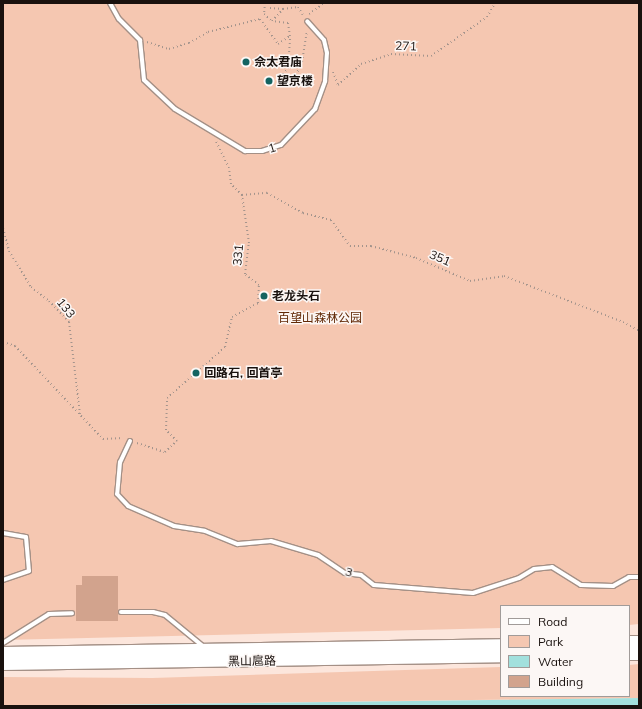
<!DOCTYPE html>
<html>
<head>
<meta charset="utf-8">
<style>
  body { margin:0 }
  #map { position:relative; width:642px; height:709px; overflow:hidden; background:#fce6dc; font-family:Mulish,"Noto Sans SC",sans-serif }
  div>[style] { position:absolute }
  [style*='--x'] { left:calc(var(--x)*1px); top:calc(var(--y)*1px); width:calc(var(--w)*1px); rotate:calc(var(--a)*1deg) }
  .green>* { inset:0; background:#f5c7b1 }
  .water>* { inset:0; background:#a2e0dd }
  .building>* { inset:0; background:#d2a38d }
  .path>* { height:2px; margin-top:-1px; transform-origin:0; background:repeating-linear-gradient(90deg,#a4948c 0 1px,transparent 0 4px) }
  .roads { filter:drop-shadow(1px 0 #a49086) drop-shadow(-1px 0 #a49086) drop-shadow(0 1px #a49086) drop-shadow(0 -1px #a49086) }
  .lane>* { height:4px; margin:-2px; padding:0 2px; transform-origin:2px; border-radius:2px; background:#fff }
  .secondary>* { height:12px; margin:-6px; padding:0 6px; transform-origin:6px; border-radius:6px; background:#fff }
  .dots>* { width:11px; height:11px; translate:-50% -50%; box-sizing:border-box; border:2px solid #fcf7f5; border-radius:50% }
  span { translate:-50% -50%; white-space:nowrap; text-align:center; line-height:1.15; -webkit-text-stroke:3px #fcf7f5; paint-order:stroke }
  .street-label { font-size:12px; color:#19110e }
  .poi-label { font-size:12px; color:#19110e; font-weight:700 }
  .left { translate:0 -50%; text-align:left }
  .park-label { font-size:12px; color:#622906 }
  .frame { position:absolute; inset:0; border:4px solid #19110e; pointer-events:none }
  .legend { position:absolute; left:500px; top:605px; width:130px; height:92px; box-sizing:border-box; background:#fcf7f5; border:1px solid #a19b99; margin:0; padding:5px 7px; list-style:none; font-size:12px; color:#19110e }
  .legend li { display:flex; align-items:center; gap:8px; height:20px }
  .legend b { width:20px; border:1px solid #a19b99 }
</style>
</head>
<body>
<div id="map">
  <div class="green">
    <i style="clip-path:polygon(3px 3px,639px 3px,639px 624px,629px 625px,629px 606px,501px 606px,501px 628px,3px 640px)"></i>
    <i style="clip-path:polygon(639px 664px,639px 698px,3px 706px,3px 677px,152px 678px,501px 667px,501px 696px,629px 696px,629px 665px)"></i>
  </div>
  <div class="water">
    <i style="clip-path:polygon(639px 698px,639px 706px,71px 706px,98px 705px)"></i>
  </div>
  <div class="building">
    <i style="clip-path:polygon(82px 576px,118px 576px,118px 621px,76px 621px,76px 585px,82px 585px)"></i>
  </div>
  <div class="path">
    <i style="--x:265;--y:3;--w:11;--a:95"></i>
    <i style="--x:264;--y:14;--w:11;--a:41"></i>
    <i style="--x:355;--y:3;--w:4;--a:0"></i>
    <i style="--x:270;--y:8;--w:13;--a:4"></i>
    <i style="--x:283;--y:9;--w:15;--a:-8"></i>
    <i style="--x:298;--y:7;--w:9;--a:58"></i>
    <i style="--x:309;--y:14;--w:19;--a:-36"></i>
    <i style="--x:147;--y:42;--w:23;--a:18"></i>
    <i style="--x:169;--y:49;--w:21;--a:-17"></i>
    <i style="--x:189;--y:43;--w:22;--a:-30"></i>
    <i style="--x:208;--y:32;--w:54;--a:-14"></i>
    <i style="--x:260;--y:19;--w:31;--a:54"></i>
    <i style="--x:278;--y:44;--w:14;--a:-34"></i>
    <i style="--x:333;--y:72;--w:14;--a:69"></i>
    <i style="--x:338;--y:85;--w:31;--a:-42"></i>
    <i style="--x:361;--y:64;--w:32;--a:-18"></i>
    <i style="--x:391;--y:54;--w:40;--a:2.9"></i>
    <i style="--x:431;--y:56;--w:68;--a:-34.9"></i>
    <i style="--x:487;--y:17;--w:16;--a:-60"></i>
    <i style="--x:280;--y:77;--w:12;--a:-48"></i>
    <i style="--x:288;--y:68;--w:32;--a:-86"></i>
    <i style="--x:290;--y:36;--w:13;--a:-99"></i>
    <i style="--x:288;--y:23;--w:16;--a:-173"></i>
    <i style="--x:272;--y:21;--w:16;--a:-47"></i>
    <i style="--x:269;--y:81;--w:28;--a:-13"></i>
    <i style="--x:296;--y:75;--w:14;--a:-65"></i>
    <i style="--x:302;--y:62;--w:32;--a:-81"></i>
    <i style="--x:242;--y:195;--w:25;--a:-5"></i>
    <i style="--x:267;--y:193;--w:41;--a:29.1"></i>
    <i style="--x:303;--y:213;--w:29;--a:14"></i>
    <i style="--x:331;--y:220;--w:32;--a:54"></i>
    <i style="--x:350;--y:246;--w:21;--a:0"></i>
    <i style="--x:371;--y:246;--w:47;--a:14.9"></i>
    <i style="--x:416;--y:258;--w:59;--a:23.1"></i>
    <i style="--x:470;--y:281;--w:34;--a:-8"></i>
    <i style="--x:504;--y:276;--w:128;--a:21.1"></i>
    <i style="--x:623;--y:322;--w:18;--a:29"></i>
    <i style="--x:3;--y:228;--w:24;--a:75"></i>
    <i style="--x:9;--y:251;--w:42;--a:58.6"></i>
    <i style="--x:31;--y:287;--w:23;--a:38"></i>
    <i style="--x:49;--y:301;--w:29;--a:46"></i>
    <i style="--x:69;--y:322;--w:93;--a:83.2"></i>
    <i style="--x:3;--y:342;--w:13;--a:18"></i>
    <i style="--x:15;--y:346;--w:128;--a:46.6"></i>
    <i style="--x:103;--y:439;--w:20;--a:-3"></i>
    <i style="--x:137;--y:443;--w:29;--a:18"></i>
    <i style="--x:165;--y:452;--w:16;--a:-43"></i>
    <i style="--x:177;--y:441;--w:16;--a:-135"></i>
    <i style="--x:166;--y:430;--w:32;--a:-88"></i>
    <i style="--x:167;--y:398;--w:77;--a:-41.3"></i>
    <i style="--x:225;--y:347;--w:31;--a:-77"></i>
    <i style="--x:232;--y:317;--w:30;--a:-28"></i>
    <i style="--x:258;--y:303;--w:18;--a:-87"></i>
    <i style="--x:259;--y:285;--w:18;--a:-142"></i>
    <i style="--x:245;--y:274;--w:31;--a:-83"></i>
    <i style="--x:249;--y:243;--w:49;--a:-98.3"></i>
    <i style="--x:242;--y:195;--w:16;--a:-135"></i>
    <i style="--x:231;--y:184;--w:16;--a:-97"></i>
    <i style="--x:229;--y:168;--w:30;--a:-116"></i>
  </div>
  <div class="roads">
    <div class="lane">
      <i style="--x:110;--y:3;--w:18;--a:61"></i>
      <i style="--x:119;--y:19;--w:30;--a:45"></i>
      <i style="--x:140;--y:40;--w:40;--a:84.3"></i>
      <i style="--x:144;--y:80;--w:42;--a:43.1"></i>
      <i style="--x:175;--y:109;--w:82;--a:31"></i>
      <i style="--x:245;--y:151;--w:17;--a:0"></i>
      <i style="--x:262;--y:151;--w:20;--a:-18"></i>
      <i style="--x:281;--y:145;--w:50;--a:-46.6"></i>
      <i style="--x:315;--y:109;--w:30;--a:-70"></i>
      <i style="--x:325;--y:81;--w:28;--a:-86"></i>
      <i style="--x:327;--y:53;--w:13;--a:-103"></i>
      <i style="--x:324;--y:40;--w:25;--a:-132"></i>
      <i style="--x:130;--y:441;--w:23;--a:115"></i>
      <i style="--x:120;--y:462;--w:32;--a:95"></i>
      <i style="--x:117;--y:494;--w:16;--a:47"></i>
      <i style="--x:128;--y:506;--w:50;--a:23.5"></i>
      <i style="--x:174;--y:526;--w:31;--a:9"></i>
      <i style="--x:205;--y:531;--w:35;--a:22"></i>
      <i style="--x:238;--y:544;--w:33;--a:-5"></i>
      <i style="--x:271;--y:541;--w:49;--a:16.6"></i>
      <i style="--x:318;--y:555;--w:32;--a:34"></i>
      <i style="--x:345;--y:573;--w:16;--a:7"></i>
      <i style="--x:361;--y:575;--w:16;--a:38"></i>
      <i style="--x:374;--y:585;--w:99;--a:4.6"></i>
      <i style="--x:473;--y:593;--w:48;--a:-18.1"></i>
      <i style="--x:519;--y:578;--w:17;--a:-31"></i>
      <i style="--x:534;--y:569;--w:18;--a:-6"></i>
      <i style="--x:552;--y:567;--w:34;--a:32"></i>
      <i style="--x:581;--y:585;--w:32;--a:2"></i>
      <i style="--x:613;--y:586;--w:18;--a:-29"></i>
      <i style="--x:629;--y:577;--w:10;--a:0"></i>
      <i style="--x:3;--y:533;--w:23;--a:10"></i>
      <i style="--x:26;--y:537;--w:34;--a:85"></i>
      <i style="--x:29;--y:571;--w:28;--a:161"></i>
      <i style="--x:121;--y:612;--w:32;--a:0"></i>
      <i style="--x:153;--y:612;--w:12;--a:14"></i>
      <i style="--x:165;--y:615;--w:50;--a:39.4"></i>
      <i style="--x:3;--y:643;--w:54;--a:-32.2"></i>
      <i style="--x:49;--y:614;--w:23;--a:-2"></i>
    </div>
    <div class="secondary">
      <i style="--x:629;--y:642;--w:10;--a:0"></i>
      <i style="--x:3;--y:653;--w:498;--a:-0.9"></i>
      <i style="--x:629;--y:654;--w:10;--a:0"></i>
      <i style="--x:3;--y:664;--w:498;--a:-0.9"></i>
    </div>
  </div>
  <div class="dots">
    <i style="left:246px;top:62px;background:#136361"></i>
    <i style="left:269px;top:81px;background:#136361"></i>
    <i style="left:264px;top:296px;background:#136361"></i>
    <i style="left:196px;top:373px;background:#136361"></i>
  </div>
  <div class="street-label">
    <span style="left:406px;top:46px;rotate:2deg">271</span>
    <span style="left:272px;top:148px;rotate:-17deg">1</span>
    <span style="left:238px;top:255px;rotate:-85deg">331</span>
    <span style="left:440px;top:258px;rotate:23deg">351</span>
    <span style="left:66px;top:308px;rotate:51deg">133</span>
    <span style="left:349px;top:572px;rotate:16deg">3</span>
    <span style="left:252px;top:661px;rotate:-1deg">黑山扈路</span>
  </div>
  <div class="poi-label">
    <span class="left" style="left:254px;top:62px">佘太君庙</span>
    <span class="left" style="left:277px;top:81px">望京楼</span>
    <span class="left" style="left:272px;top:296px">老龙头石</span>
    <span class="left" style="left:204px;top:373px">回路石, 回首亭</span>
  </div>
  <div class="park-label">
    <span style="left:320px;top:318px">百望山森林公园</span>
  </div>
  <div class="frame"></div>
  <ul class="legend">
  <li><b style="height:5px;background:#fff"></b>Road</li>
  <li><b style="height:11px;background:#f5c7b1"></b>Park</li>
  <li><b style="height:11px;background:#a2e0dd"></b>Water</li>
  <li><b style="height:11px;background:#d2a38d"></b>Building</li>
  </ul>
</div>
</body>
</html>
